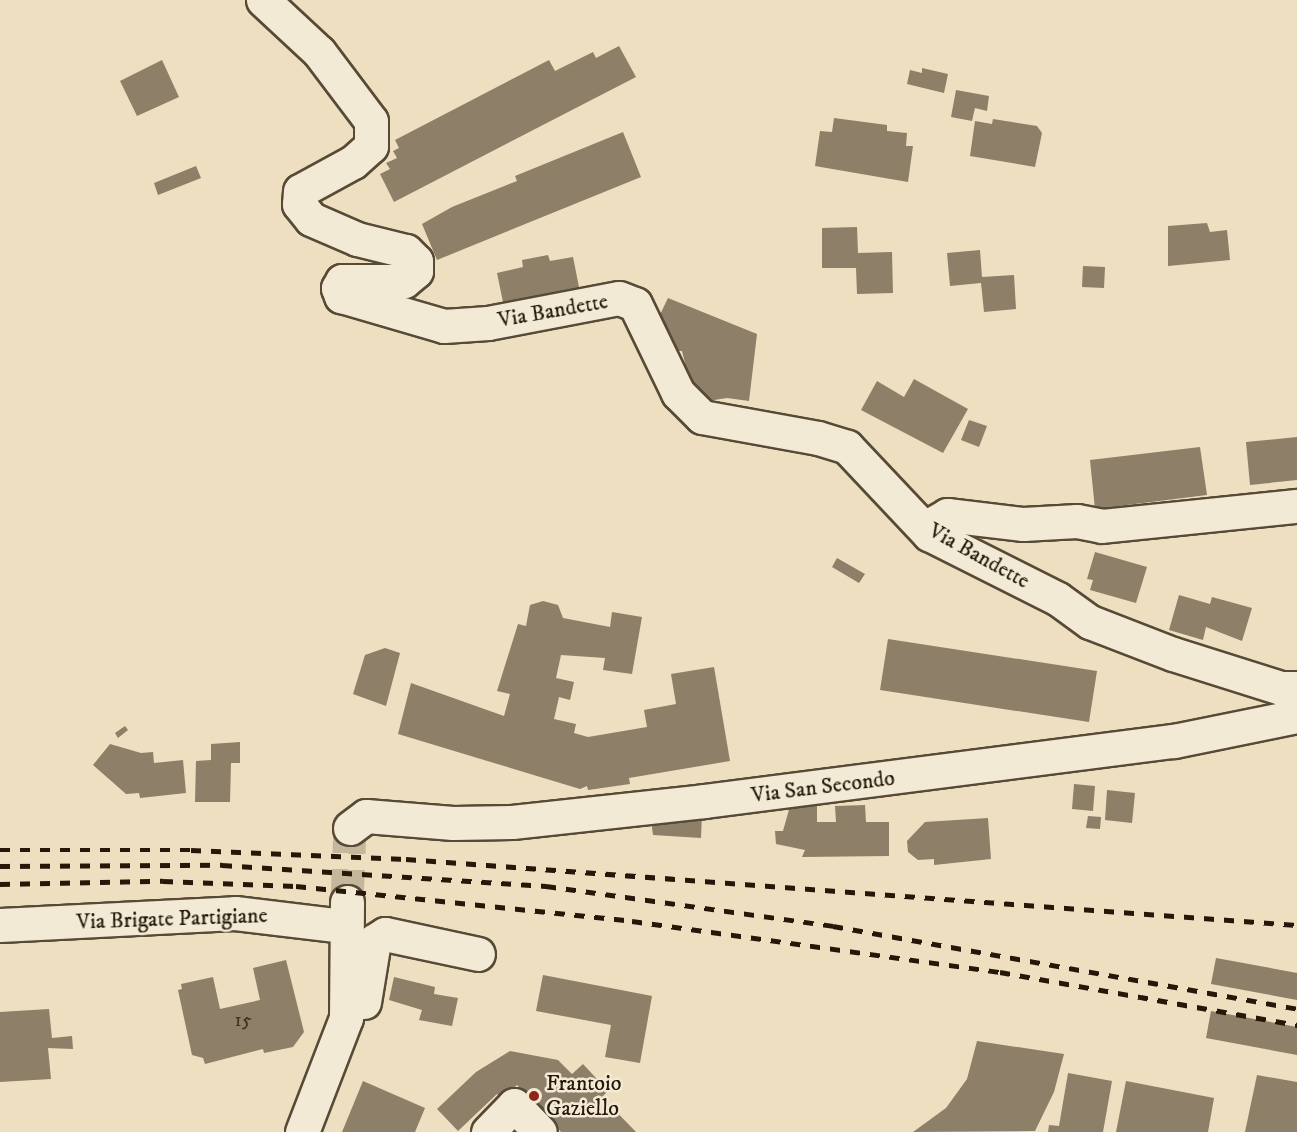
<!DOCTYPE html>
<html>
<head>
<meta charset="utf-8">
<style>
  body { margin:0 }
  #map { position:relative; width:1297px; height:1132px; overflow:hidden; background:#eddfbf; font-family:"IM FELL DW Pica",serif }
  div>[style] { position:absolute }
  [style*='--x'] { left:calc(var(--x)*1px); top:calc(var(--y)*1px); width:calc(var(--w)*1px); rotate:calc(var(--a)*1deg) }
  .building>* { inset:0; background:#8d7f68 }
  .minor-tunnel>* { height:33px; margin-top:-16.5px; transform-origin:0; background:repeating-linear-gradient(90deg,#c5b79b 0 33px,transparent 0 49px) }
  .roads { filter:drop-shadow(2px 0 #574a36) drop-shadow(-2px 0 #574a36) drop-shadow(0 2px #574a36) drop-shadow(0 -2px #574a36) }
  .minor>* { height:33px; margin:-16.5px; padding:0 16.5px; transform-origin:16.5px; border-radius:16.5px; background:#f3ead5 }
  .rail>* { height:4.5px; margin-top:-2.25px; transform-origin:0; background:repeating-linear-gradient(90deg,#251809 0 10px,transparent 0 20px) }
  .dots>* { width:16px; height:16px; translate:-50% -50%; box-sizing:border-box; border:3px solid #f3ead5; border-radius:50% }
  span { translate:-50% -50%; white-space:nowrap; text-align:center; line-height:1.15; -webkit-text-stroke:5px #f3ead5; paint-order:stroke }
  .number-label { font-size:20px; color:#3f3221 }
  .number-label span { -webkit-text-stroke-width:0 }
  .street-label { font-size:22px; color:#251809 }
  .poi-label { font-size:22px; color:#251809 }
  .left { translate:0 -50%; text-align:left }
</style>
</head>
<body>
<div id="map">
  <div class="building">
    <i style="clip-path:polygon(619px 46px,636px 77px,394px 202px,380px 174px,390px 169px,386px 163px,397px 158px,393px 151px,399px 148px,395px 140px,549px 60px,555px 71px,593px 52px,596px 58px)"></i>
    <i style="clip-path:polygon(162px 60px,179px 97px,137px 116px,120px 81px)"></i>
    <i style="clip-path:polygon(922px 68px,948px 74px,944px 93px,907px 84px,910px 70px,922px 73px)"></i>
    <i style="clip-path:polygon(956px 90px,989px 96px,987px 111px,975px 108px,972px 121px,951px 117px)"></i>
    <i style="clip-path:polygon(834px 118px,887px 125px,887px 131px,907px 133px,906px 146px,913px 146px,908px 182px,815px 166px,820px 131px,832px 132px)"></i>
    <i style="clip-path:polygon(993px 119px,1037px 126px,1042px 133px,1035px 167px,970px 156px,975px 121px,992px 124px)"></i>
    <i style="clip-path:polygon(623px 132px,641px 177px,437px 260px,422px 224px,452px 207px,517px 181px,515px 176px)"></i>
    <i style="clip-path:polygon(196px 166px,201px 178px,158px 195px,154px 183px)"></i>
    <i style="clip-path:polygon(1207px 223px,1210px 232px,1227px 230px,1230px 260px,1168px 266px,1168px 226px)"></i>
    <i style="clip-path:polygon(857px 227px,858px 253px,892px 252px,893px 293px,857px 294px,856px 268px,822px 268px,822px 228px)"></i>
    <i style="clip-path:polygon(980px 250px,982px 277px,1014px 275px,1016px 309px,984px 312px,981px 283px,950px 286px,947px 253px)"></i>
    <i style="clip-path:polygon(548px 255px,550px 261px,573px 257px,580px 292px,505px 312px,497px 273px,523px 267px,522px 260px)"></i>
    <i style="clip-path:polygon(1083px 266px,1105px 267px,1104px 288px,1082px 287px)"></i>
    <i style="clip-path:polygon(668px 298px,757px 334px,749px 401px,727px 398px,695px 403px,682px 351px,665px 351px,655px 325px)"></i>
    <i style="clip-path:polygon(914px 379px,968px 409px,943px 453px,861px 410px,877px 381px,904px 397px)"></i>
    <i style="clip-path:polygon(969px 420px,987px 426px,979px 447px,961px 440px)"></i>
    <i style="clip-path:polygon(1297px 437px,1297px 480px,1250px 485px,1246px 442px)"></i>
    <i style="clip-path:polygon(1200px 447px,1207px 495px,1095px 509px,1090px 460px)"></i>
    <i style="clip-path:polygon(1095px 552px,1147px 567px,1136px 603px,1090px 590px,1093px 580px,1087px 579px)"></i>
    <i style="clip-path:polygon(837px 558px,865px 574px,859px 583px,832px 567px)"></i>
    <i style="clip-path:polygon(1179px 595px,1210px 604px,1212px 597px,1252px 608px,1242px 641px,1206px 627px,1203px 640px,1169px 630px)"></i>
    <i style="clip-path:polygon(543px 601px,558px 605px,563px 618px,610px 627px,612px 612px,642px 617px,632px 674px,603px 670px,605px 658px,561px 655px,556px 678px,574px 682px,570px 700px,559px 697px,554px 719px,576px 724px,574px 733px,588px 737px,647px 727px,644px 710px,676px 704px,671px 674px,714px 667px,730px 761px,629px 778px,630px 784px,588px 790px,587px 786px,580px 789px,398px 734px,411px 683px,504px 716px,510px 694px,497px 691px,518px 624px,526px 626px,530px 605px)"></i>
    <i style="clip-path:polygon(888px 639px,1097px 671px,1089px 722px,880px 690px)"></i>
    <i style="clip-path:polygon(385px 648px,400px 653px,386px 706px,353px 694px,365px 655px)"></i>
    <i style="clip-path:polygon(125px 726px,128px 730px,118px 738px,115px 733px)"></i>
    <i style="clip-path:polygon(240px 742px,240px 763px,231px 763px,230px 802px,195px 802px,196px 761px,211px 760px,211px 744px)"></i>
    <i style="clip-path:polygon(110px 744px,141px 753px,153px 752px,154px 763px,183px 760px,186px 793px,140px 798px,139px 793px,126px 794px,93px 765px)"></i>
    <i style="clip-path:polygon(1074px 784px,1095px 786px,1093px 811px,1072px 809px)"></i>
    <i style="clip-path:polygon(1107px 790px,1135px 793px,1132px 823px,1105px 820px)"></i>
    <i style="clip-path:polygon(865px 805px,866px 822px,889px 822px,889px 856px,802px 857px,805px 850px,776px 844px,775px 831px,783px 831px,790px 806px,817px 806px,817px 822px,836px 822px,835px 806px)"></i>
    <i style="clip-path:polygon(702px 812px,701px 838px,653px 835px,651px 820px)"></i>
    <i style="clip-path:polygon(1088px 816px,1101px 817px,1100px 829px,1086px 828px)"></i>
    <i style="clip-path:polygon(988px 818px,991px 859px,934px 865px,934px 859px,918px 860px,908px 852px,907px 841px,925px 822px)"></i>
    <i style="clip-path:polygon(1216px 958px,1297px 973px,1297px 1000px,1211px 984px)"></i>
    <i style="clip-path:polygon(286px 960px,304px 1032px,293px 1047px,264px 1053px,263px 1049px,205px 1064px,203px 1058px,192px 1055px,178px 990px,182px 989px,181px 984px,213px 977px,220px 1009px,260px 1000px,253px 968px)"></i>
    <i style="clip-path:polygon(543px 975px,652px 996px,640px 1063px,605px 1057px,611px 1025px,536px 1011px)"></i>
    <i style="clip-path:polygon(394px 977px,435px 987px,434px 994px,458px 998px,452px 1026px,419px 1020px,422px 1010px,389px 1000px)"></i>
    <i style="clip-path:polygon(49px 1009px,52px 1038px,72px 1036px,73px 1049px,48px 1048px,51px 1079px,0 1082px,0 1012px)"></i>
    <i style="clip-path:polygon(1211px 1011px,1297px 1027px,1297px 1055px,1206px 1038px)"></i>
    <i style="clip-path:polygon(977px 1041px,1064px 1054px,1054px 1092px,1035px 1131px,913px 1132px,946px 1108px,967px 1079px)"></i>
    <i style="clip-path:polygon(510px 1051px,558px 1060px,572px 1074px,583px 1064px,608px 1091px,602px 1097px,636px 1132px,561px 1132px,517px 1085px,502px 1099px,497px 1094px,458px 1131px,437px 1109px,476px 1072px)"></i>
    <i style="clip-path:polygon(1068px 1073px,1112px 1081px,1103px 1132px,1048px 1132px,1049px 1125px,1059px 1126px)"></i>
    <i style="clip-path:polygon(1257px 1075px,1297px 1082px,1297px 1132px,1245px 1132px)"></i>
    <i style="clip-path:polygon(363px 1081px,425px 1108px,415px 1132px,342px 1132px)"></i>
    <i style="clip-path:polygon(1126px 1081px,1214px 1098px,1208px 1132px,1116px 1132px)"></i>
  </div>
  <div class="minor-tunnel">
    <i style="--x:347;--y:902;--w:74;--a:-87.7"></i>
  </div>
  <div class="roads">
    <div class="minor">
      <i style="--x:263;--y:0;--w:76;--a:42.9"></i>
      <i style="--x:319;--y:52;--w:86;--a:53"></i>
      <i style="--x:371;--y:121;--w:25;--a:90"></i>
      <i style="--x:371;--y:146;--w:24;--a:138"></i>
      <i style="--x:353;--y:162;--w:60;--a:151.3"></i>
      <i style="--x:300;--y:191;--w:13;--a:94"></i>
      <i style="--x:299;--y:204;--w:19;--a:51"></i>
      <i style="--x:311;--y:219;--w:50;--a:23.5"></i>
      <i style="--x:357;--y:239;--w:50;--a:13.8"></i>
      <i style="--x:406;--y:251;--w:14;--a:45"></i>
      <i style="--x:416;--y:261;--w:10;--a:90"></i>
      <i style="--x:416;--y:271;--w:16;--a:140"></i>
      <i style="--x:404;--y:281;--w:62;--a:180"></i>
      <i style="--x:342;--y:281;--w:8;--a:120"></i>
      <i style="--x:338;--y:288;--w:9;--a:69"></i>
      <i style="--x:341;--y:296;--w:107;--a:16.2"></i>
      <i style="--x:444;--y:326;--w:44;--a:-3.9"></i>
      <i style="--x:488;--y:323;--w:133;--a:-10.8"></i>
      <i style="--x:619;--y:298;--w:17;--a:21"></i>
      <i style="--x:635;--y:304;--w:99;--a:64.2"></i>
      <i style="--x:678;--y:393;--w:34;--a:45"></i>
      <i style="--x:702;--y:417;--w:118;--a:10.3"></i>
      <i style="--x:818;--y:438;--w:30;--a:17"></i>
      <i style="--x:847;--y:447;--w:120;--a:46.7"></i>
      <i style="--x:929;--y:534;--w:144;--a:26.7"></i>
      <i style="--x:1058;--y:599;--w:39;--a:36"></i>
      <i style="--x:1090;--y:622;--w:89;--a:21.1"></i>
      <i style="--x:1173;--y:654;--w:113;--a:17.5"></i>
      <i style="--x:1281;--y:688;--w:16;--a:0"></i>
      <i style="--x:929;--y:534;--w:9;--a:-84"></i>
      <i style="--x:930;--y:525;--w:20;--a:-30"></i>
      <i style="--x:947;--y:515;--w:77;--a:6.8"></i>
      <i style="--x:1023;--y:524;--w:54;--a:-3.2"></i>
      <i style="--x:1077;--y:521;--w:25;--a:11"></i>
      <i style="--x:1102;--y:526;--w:196;--a:-5.9"></i>
      <i style="--x:350;--y:828;--w:20;--a:-37"></i>
      <i style="--x:366;--y:816;--w:87;--a:4.6"></i>
      <i style="--x:453;--y:823;--w:59;--a:-1"></i>
      <i style="--x:512;--y:822;--w:193;--a:-6.2"></i>
      <i style="--x:704;--y:801;--w:474;--a:-7.3"></i>
      <i style="--x:1174;--y:741;--w:126;--a:-11.5"></i>
      <i style="--x:0;--y:925;--w:235;--a:-2.9"></i>
      <i style="--x:235;--y:913;--w:110;--a:6.8"></i>
      <i style="--x:364;--y:1002;--w:62;--a:-80.7"></i>
      <i style="--x:374;--y:941;--w:13;--a:-32"></i>
      <i style="--x:385;--y:934;--w:95;--a:12.1"></i>
      <i style="--x:302;--y:1132;--w:122;--a:-68.9"></i>
      <i style="--x:346;--y:1018;--w:116;--a:-89.5"></i>
      <i style="--x:488;--y:1132;--w:37;--a:-46"></i>
      <i style="--x:514;--y:1105;--w:37;--a:46"></i>
    </div>
  </div>
  <div class="rail">
    <i style="--x:0;--y:850;--w:191;--a:0"></i>
    <i style="--x:191;--y:850;--w:215;--a:2.4"></i>
    <i style="--x:406;--y:859;--w:893;--a:4.24"></i>
    <i style="--x:0;--y:866;--w:222;--a:-0.3"></i>
    <i style="--x:222;--y:865;--w:325;--a:3.7"></i>
    <i style="--x:546;--y:886;--w:290;--a:7.9"></i>
    <i style="--x:833;--y:926;--w:471;--a:10.1"></i>
    <i style="--x:0;--y:884;--w:163;--a:-1.1"></i>
    <i style="--x:163;--y:881;--w:133;--a:2.2"></i>
    <i style="--x:296;--y:886;--w:338;--a:5.9"></i>
    <i style="--x:632;--y:921;--w:372;--a:7.9"></i>
    <i style="--x:1000;--y:972;--w:302;--a:10.1"></i>
  </div>
  <div class="dots">
    <i style="left:534px;top:1096px;background:#8f2418"></i>
  </div>
  <div class="number-label">
    <span style="left:243px;top:1020px">15</span>
  </div>
  <div class="street-label">
    <span style="left:553px;top:311px;rotate:-10deg">Via Bandette</span>
    <span style="left:979px;top:556px;rotate:29deg">Via Bandette</span>
    <span style="left:823px;top:787px;rotate:-7deg">Via San Secondo</span>
    <span style="left:172px;top:919px;rotate:-2deg">Via Brigate Partigiane</span>
  </div>
  <div class="poi-label">
    <span class="left" style="left:546px;top:1096px">Frantoio<br>Gaziello</span>
  </div>
</div>
</body>
</html>
